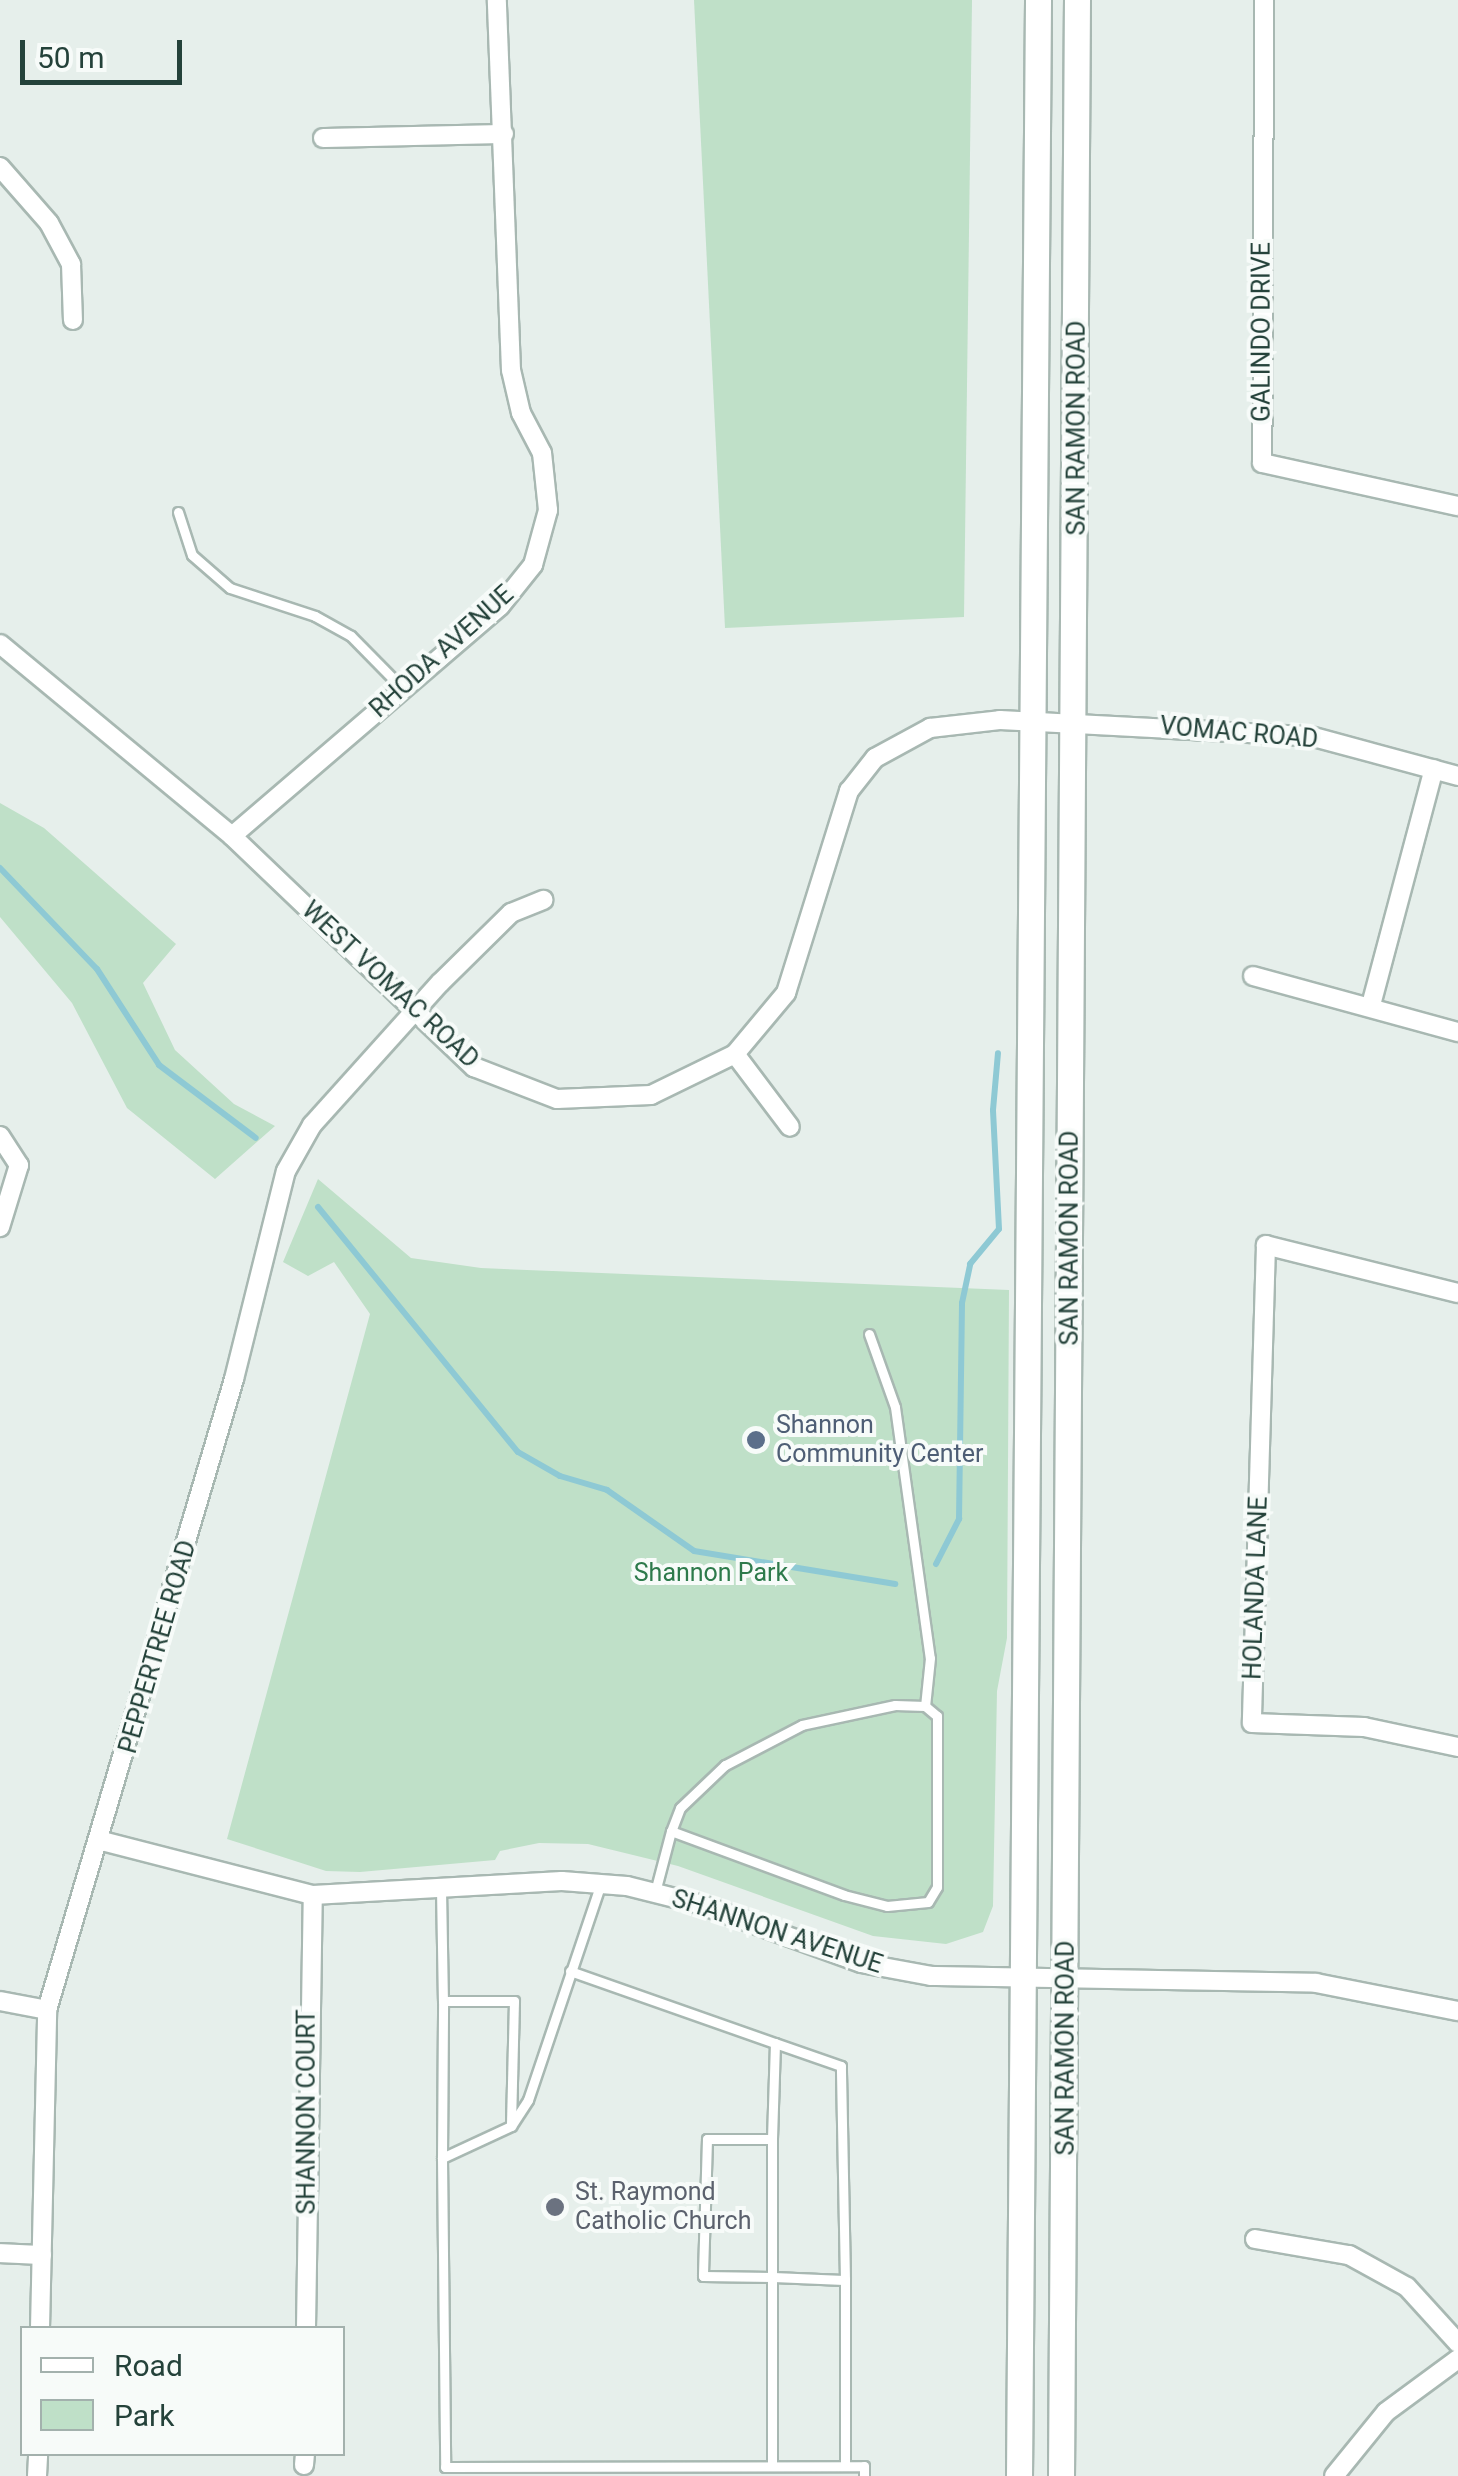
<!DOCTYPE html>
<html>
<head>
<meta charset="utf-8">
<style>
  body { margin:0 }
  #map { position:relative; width:1458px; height:2476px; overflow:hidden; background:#e6efeb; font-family:Roboto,sans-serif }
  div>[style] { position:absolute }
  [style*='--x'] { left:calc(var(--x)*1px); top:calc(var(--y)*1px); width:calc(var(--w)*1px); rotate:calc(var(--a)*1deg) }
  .green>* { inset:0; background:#bfe0c8 }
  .stream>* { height:6px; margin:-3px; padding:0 3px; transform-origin:3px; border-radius:3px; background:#8ec9d4 }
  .roads { filter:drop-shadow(2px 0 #a8b8b2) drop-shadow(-2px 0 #a8b8b2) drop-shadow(0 2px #a8b8b2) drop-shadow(0 -2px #a8b8b2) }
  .service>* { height:9px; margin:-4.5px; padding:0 4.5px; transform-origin:4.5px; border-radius:4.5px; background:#fff }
  .minor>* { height:18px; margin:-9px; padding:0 9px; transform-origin:9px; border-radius:9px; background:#fff }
  .secondary>* { height:25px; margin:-12.5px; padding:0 12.5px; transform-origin:12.5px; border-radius:12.5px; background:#fff }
  .dots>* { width:28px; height:28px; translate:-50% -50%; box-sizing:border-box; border:5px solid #f7fbf9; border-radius:50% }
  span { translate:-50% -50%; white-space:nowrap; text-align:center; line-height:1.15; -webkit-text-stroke:8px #f7fbf9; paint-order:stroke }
  .street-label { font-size:25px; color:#24423a }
  .service-label { font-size:25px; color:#4e5e75 }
  .left { translate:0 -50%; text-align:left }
  .park-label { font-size:25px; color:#2d7a4b }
  .worship-label { font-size:25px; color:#5b616d }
  .legend { position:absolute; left:20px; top:2326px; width:325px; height:130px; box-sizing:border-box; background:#f7fbf9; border:2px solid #a3b1ad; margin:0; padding:12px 18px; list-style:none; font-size:30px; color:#24423a }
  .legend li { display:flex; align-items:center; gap:20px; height:50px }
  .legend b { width:50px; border:2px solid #a3b1ad }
  .scale { position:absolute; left:20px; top:40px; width:162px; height:45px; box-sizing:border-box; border:5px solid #24423a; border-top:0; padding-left:12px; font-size:30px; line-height:35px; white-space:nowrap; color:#24423a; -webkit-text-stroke:8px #f7fbf9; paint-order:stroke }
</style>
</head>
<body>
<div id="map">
  <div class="green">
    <i style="clip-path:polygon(694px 0,972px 0,964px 617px,725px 628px)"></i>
    <i style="clip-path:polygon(0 803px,44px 828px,176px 944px,143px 983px,175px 1050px,234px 1104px,275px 1126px,215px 1179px,127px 1108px,72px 1003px,0 917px)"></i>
    <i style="clip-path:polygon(318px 1179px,411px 1258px,481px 1268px,1009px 1290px,1007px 1638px,997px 1691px,993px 1906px,983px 1932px,946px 1944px,873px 1936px,678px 1866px,588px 1844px,539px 1843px,500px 1851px,495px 1860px,360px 1872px,326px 1871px,227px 1839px,370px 1314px,334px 1262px,308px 1276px,283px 1262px)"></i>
  </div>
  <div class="stream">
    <i style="--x:0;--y:868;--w:140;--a:46.2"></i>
    <i style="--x:97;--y:969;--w:114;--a:57.1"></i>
    <i style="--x:159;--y:1065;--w:121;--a:37"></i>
    <i style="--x:318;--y:1207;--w:316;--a:50.8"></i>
    <i style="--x:518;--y:1452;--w:48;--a:29.7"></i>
    <i style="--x:560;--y:1476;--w:49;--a:16.6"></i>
    <i style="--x:607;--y:1490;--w:106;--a:35"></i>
    <i style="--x:694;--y:1551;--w:204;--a:9.3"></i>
    <i style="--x:936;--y:1564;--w:51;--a:-62.9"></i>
    <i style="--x:959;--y:1519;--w:216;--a:-89.2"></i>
    <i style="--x:962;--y:1303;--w:40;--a:-78"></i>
    <i style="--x:970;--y:1264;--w:45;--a:-50.4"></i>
    <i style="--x:999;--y:1229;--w:119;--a:-92.9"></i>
    <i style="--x:993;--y:1110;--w:57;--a:-85"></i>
  </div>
  <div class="roads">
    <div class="service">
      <i style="--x:178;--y:512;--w:45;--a:72"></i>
      <i style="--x:192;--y:555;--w:50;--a:41"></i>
      <i style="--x:230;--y:588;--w:89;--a:18.2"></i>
      <i style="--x:315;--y:616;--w:41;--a:29.1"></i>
      <i style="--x:351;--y:636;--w:74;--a:45.5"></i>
      <i style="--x:869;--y:1334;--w:77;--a:70.4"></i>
      <i style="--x:895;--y:1407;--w:253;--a:82.1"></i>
      <i style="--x:930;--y:1658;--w:48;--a:95.9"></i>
      <i style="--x:601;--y:1883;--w:229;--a:108.6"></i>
      <i style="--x:528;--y:2100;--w:31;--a:123"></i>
      <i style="--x:511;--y:2126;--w:76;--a:155.1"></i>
      <i style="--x:442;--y:2158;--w:309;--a:89.4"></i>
      <i style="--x:445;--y:2467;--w:419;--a:-0.1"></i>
      <i style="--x:864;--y:2466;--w:10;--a:90"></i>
      <i style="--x:441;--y:1889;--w:112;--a:89"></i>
      <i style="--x:655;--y:1892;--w:63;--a:-75.3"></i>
      <i style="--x:671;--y:1831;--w:184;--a:20.3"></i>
      <i style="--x:844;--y:1895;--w:44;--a:14.3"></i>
      <i style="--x:887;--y:1906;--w:41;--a:-5.6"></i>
      <i style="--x:928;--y:1902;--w:17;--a:-59"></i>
      <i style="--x:937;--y:1887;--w:171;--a:-90"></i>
      <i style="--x:937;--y:1716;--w:16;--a:-140"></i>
      <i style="--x:925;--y:1706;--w:30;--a:-178"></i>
      <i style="--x:895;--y:1705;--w:95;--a:167.9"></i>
      <i style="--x:802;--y:1725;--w:87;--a:152.5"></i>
      <i style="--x:725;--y:1765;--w:62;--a:136.3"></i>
      <i style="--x:680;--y:1808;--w:25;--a:111"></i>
      <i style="--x:570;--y:1971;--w:217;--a:19.4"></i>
      <i style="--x:772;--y:2139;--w:65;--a:180"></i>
      <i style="--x:707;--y:2139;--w:137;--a:91.7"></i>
      <i style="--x:703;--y:2276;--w:69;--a:0.8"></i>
      <i style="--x:772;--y:2277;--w:73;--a:2.4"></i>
      <i style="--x:845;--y:2280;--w:214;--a:-91.1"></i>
      <i style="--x:841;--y:2066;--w:70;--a:-160.8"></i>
      <i style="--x:775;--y:2043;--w:96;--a:91.8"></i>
      <i style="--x:772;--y:2139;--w:327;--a:90"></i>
      <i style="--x:442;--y:2158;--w:157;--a:-89.6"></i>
      <i style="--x:443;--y:2001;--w:71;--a:0"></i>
      <i style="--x:514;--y:2001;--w:124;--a:91.4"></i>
      <i style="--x:845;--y:2280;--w:186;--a:90"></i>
    </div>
    <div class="minor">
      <i style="--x:1264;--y:0;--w:463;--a:90.2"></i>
      <i style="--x:1262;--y:463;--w:201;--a:12.4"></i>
      <i style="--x:323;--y:138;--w:181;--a:-1.3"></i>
      <i style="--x:0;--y:167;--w:74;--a:48.8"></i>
      <i style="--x:49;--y:223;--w:47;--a:61.8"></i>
      <i style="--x:71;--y:264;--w:56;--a:88"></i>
      <i style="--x:0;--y:644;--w:301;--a:39.6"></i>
      <i style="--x:232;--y:836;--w:335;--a:43.7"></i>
      <i style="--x:474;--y:1067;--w:89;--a:21.1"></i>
      <i style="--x:557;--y:1099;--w:94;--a:-2.4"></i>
      <i style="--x:651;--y:1095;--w:93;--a:-26"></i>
      <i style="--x:735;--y:1054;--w:80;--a:-50.1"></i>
      <i style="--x:786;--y:993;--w:212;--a:-72.7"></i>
      <i style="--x:849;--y:791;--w:42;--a:-51.8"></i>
      <i style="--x:875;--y:758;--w:63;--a:-28.6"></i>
      <i style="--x:930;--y:728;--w:70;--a:-6.5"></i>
      <i style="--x:1000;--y:720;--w:310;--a:3"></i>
      <i style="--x:1310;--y:736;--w:153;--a:15.1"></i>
      <i style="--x:232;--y:836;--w:353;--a:-40.6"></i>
      <i style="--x:500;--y:606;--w:53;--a:-51.2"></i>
      <i style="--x:533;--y:565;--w:57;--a:-74.7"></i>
      <i style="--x:548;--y:510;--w:57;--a:-96"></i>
      <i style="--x:542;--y:453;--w:45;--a:-117.7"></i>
      <i style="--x:521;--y:413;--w:44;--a:-103.1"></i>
      <i style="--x:511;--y:370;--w:370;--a:-92.2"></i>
      <i style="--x:1253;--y:976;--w:213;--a:15.3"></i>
      <i style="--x:1371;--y:1005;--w:244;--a:-75.1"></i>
      <i style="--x:735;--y:1054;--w:91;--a:53"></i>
      <i style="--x:0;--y:1136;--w:35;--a:57"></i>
      <i style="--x:19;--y:1165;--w:65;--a:107"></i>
      <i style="--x:1458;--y:1293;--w:198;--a:-166"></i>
      <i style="--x:1266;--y:1245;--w:478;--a:91.7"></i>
      <i style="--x:1252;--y:1723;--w:112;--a:2"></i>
      <i style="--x:1364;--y:1727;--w:96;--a:12"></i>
      <i style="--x:102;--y:1841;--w:218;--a:14.4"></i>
      <i style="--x:313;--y:1895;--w:249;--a:-3.2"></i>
      <i style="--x:562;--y:1881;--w:65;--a:4.4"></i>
      <i style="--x:627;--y:1886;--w:74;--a:14"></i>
      <i style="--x:699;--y:1904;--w:172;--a:20"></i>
      <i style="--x:861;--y:1963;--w:71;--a:10.5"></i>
      <i style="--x:931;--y:1976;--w:385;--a:1"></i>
      <i style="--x:1316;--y:1983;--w:145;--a:11.2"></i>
      <i style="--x:0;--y:2001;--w:48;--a:10.8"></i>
      <i style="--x:1255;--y:2239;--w:95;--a:9.7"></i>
      <i style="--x:1349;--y:2255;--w:66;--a:28.9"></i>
      <i style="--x:1407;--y:2287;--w:76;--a:47.7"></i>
      <i style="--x:0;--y:2253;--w:42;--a:2.7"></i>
      <i style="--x:40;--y:2328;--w:318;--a:-88.7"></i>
      <i style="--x:47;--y:2010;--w:658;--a:-73.49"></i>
      <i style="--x:234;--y:1379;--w:214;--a:-76"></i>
      <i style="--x:286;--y:1171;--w:53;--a:-60.5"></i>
      <i style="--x:312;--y:1125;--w:191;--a:-48"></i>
      <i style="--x:440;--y:983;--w:100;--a:-44.6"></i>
      <i style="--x:511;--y:913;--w:35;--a:-22"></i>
      <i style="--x:306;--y:2328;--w:433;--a:-89.1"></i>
      <i style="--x:304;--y:2465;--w:11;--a:-85"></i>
      <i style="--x:37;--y:2476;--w:22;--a:-87"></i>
      <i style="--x:1334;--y:2476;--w:82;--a:-50.9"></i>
      <i style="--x:1386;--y:2412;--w:89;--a:-36.4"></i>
    </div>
    <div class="secondary">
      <i style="--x:1019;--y:2476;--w:2476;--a:-89.56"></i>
      <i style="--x:1061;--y:2476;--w:2476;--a:-89.63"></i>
    </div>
  </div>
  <div class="dots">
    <i style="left:756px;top:1440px;background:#5c6f8a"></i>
    <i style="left:555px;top:2207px;background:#6b7280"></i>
  </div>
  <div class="street-label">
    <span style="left:1262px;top:332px;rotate:-90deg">GALINDO DRIVE</span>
    <span style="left:1077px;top:428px;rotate:-90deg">SAN RAMON ROAD</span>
    <span style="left:442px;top:652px;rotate:-42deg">RHODA AVENUE</span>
    <span style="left:1239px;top:733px;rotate:5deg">VOMAC ROAD</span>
    <span style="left:390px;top:985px;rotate:43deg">WEST VOMAC ROAD</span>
    <span style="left:1070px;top:1238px;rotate:-90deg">SAN RAMON ROAD</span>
    <span style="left:1256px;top:1588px;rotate:-88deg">HOLANDA LANE</span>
    <span style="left:158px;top:1647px;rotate:-74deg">PEPPERTREE ROAD</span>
    <span style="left:777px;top:1932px;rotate:18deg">SHANNON AVENUE</span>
    <span style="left:1066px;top:2048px;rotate:-90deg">SAN RAMON ROAD</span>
    <span style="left:307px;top:2112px;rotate:-90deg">SHANNON COURT</span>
  </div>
  <div class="service-label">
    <span class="left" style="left:776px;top:1440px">Shannon<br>Community Center</span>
  </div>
  <div class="park-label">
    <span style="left:711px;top:1573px">Shannon Park</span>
  </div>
  <div class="worship-label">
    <span class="left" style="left:575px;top:2207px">St. Raymond<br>Catholic Church</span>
  </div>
  <ul class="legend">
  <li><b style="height:12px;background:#fff"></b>Road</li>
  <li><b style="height:28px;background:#bfe0c8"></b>Park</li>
  </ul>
  <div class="scale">50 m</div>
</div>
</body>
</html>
